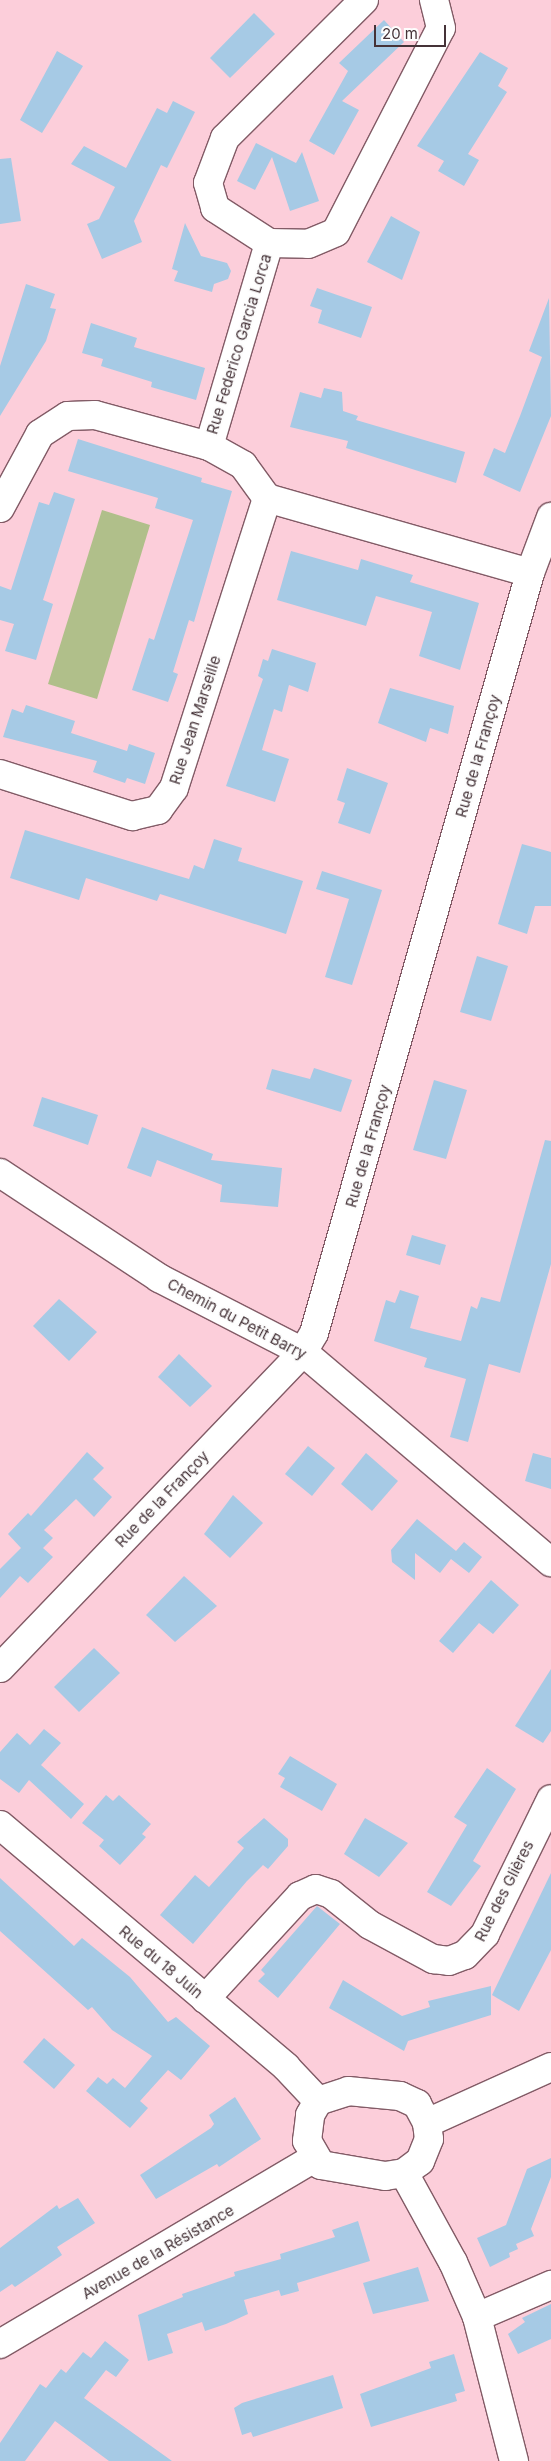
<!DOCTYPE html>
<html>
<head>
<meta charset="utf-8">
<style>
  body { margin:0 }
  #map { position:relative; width:551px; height:2461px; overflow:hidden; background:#fcceda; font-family:Inter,sans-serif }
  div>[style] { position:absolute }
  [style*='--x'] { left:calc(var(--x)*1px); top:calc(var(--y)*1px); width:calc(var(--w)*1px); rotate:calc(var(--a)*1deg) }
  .green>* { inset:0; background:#b0bf8a }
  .building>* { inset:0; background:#a6cae5 }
  .roads { filter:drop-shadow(1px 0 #825b66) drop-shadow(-1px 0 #825b66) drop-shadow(0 1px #825b66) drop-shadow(0 -1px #825b66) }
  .minor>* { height:28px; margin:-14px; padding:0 14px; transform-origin:14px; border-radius:14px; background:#fff }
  span { translate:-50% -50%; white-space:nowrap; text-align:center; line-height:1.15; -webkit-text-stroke:4.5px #fdfdfd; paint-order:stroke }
  .street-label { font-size:15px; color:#453338 }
  .scale { position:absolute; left:374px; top:25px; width:72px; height:22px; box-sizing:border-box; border:2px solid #453338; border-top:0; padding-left:6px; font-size:15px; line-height:18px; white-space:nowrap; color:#453338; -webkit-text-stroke:4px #fdfdfd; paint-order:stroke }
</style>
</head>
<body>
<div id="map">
  <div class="green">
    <i style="clip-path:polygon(102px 510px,150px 525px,97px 699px,48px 684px)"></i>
  </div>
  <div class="building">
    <i style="clip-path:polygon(254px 13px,275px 34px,230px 78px,210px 58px)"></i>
    <i style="clip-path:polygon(384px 20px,404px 42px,342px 101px,359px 110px,334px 155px,309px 141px,348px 71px,339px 63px)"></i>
    <i style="clip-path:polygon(57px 51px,83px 66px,42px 133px,20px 120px)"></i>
    <i style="clip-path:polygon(480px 52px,508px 68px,498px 86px,507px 92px,468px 154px,479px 160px,464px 186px,438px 171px,444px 161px,417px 146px)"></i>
    <i style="clip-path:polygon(173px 101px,195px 112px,167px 168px,161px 165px,134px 221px,142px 242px,102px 259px,87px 224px,99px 219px,115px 187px,71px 164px,84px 146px,126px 168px,157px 108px,167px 113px)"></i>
    <i style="clip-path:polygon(256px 143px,296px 163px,302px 152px,319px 201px,290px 211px,272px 157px,255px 190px,237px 181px)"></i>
    <i style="clip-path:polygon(11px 158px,21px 221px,0 224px,0 159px)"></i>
    <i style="clip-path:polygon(391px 216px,420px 232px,402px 280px,367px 262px)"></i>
    <i style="clip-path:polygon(185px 223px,201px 256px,227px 263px,231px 271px,228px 279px,214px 284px,212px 292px,174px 281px,178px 271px,172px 269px)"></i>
    <i style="clip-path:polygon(26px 284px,55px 294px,50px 308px,56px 309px,46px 341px,0 416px,0 366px)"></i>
    <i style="clip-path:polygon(317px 288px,372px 307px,361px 338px,318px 323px,322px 310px,310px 306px)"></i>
    <i style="clip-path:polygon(549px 298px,551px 416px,520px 492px,483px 475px,494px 448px,505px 453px,520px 416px,542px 357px,529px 351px)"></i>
    <i style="clip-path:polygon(91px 323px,137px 338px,134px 347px,205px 368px,196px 400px,151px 387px,152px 382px,101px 366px,103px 359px,82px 353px)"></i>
    <i style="clip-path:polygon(324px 388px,342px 392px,343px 411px,358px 416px,356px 420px,465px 452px,456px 483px,346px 448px,348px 441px,290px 427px,300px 392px,321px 398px)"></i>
    <i style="clip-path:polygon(78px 439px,202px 478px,201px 482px,232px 491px,194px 622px,189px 620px,173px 672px,178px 674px,168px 702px,132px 690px,149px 638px,154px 640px,193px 520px,155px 508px,158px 498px,68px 471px)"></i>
    <i style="clip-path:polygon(54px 492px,75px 499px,43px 600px,53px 604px,36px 660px,5px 651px,14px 624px,0 620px,0 586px,11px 590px,39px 502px,49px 505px)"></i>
    <i style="clip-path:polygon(291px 551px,358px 570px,361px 559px,413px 575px,410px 582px,479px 603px,460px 670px,419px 656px,432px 612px,376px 596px,366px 626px,277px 600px)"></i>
    <i style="clip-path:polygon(272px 649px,316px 663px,308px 692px,289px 685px,282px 712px,274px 709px,262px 750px,289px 759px,275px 802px,226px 786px,263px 679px,258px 676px,263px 659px,268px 661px)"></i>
    <i style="clip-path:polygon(390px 688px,454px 706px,448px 734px,430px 728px,426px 742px,378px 723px)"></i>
    <i style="clip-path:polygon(26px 705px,75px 721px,71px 733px,127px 751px,129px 744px,155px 753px,145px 784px,127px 778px,125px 783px,93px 772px,97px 761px,3px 737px,12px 709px,23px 713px)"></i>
    <i style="clip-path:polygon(347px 768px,388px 783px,370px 834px,338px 823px,345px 803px,337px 800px)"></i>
    <i style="clip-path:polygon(25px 830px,189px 879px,194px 865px,204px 869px,214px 839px,242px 848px,238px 861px,303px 881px,286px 934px,160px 894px,157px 901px,86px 878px,79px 900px,10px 878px)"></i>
    <i style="clip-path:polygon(522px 844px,551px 852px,551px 906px,535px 906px,527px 934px,498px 924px)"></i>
    <i style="clip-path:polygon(322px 871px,382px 890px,352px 985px,325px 977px,349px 899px,316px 889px)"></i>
    <i style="clip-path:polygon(477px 956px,508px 966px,491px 1021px,460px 1012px)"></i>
    <i style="clip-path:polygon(314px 1068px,352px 1080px,341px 1112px,266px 1089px,272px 1069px,310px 1079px)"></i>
    <i style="clip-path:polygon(434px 1080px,467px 1090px,446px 1159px,413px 1150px)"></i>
    <i style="clip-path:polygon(42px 1097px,98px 1115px,88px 1145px,33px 1126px)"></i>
    <i style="clip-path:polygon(142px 1127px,213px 1154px,211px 1160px,282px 1168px,278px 1207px,220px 1202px,222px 1185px,157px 1160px,151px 1177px,127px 1168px)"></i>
    <i style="clip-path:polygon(545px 1140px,551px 1141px,551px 1264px,520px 1373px,489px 1364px,468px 1442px,450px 1437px,466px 1379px,424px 1367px,427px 1358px,374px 1341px,386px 1300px,395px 1303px,400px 1290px,419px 1296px,410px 1328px,461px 1341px,471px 1306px,477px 1309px,481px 1297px,500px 1302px)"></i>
    <i style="clip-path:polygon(412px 1235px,446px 1245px,440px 1265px,406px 1255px)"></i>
    <i style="clip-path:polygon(59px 1299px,97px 1332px,69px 1361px,33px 1326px)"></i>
    <i style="clip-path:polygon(179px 1354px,212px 1386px,190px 1407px,158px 1377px)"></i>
    <i style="clip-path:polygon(308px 1446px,335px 1468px,312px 1496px,285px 1474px)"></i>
    <i style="clip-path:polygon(87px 1452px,104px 1468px,93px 1479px,112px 1497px,94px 1517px,76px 1499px,44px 1530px,53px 1538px,43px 1548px,53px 1557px,28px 1583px,20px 1576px,0 1598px,0 1569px,21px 1548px,8px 1534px,28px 1513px,31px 1516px)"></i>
    <i style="clip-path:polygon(366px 1453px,398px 1481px,372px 1511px,341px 1484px)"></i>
    <i style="clip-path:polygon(533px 1453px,551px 1458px,551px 1489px,525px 1481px)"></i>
    <i style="clip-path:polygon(233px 1495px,263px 1523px,230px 1558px,204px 1534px)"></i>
    <i style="clip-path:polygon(417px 1519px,456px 1551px,464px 1542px,482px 1557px,469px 1573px,451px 1559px,440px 1573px,415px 1553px,415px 1580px,392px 1562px,391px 1550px)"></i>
    <i style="clip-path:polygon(184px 1576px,217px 1606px,175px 1642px,146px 1615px)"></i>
    <i style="clip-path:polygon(491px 1580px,519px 1605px,493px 1634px,479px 1623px,453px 1653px,439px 1641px)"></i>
    <i style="clip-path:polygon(94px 1648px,120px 1673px,79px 1712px,54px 1687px)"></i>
    <i style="clip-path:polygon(551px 1669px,551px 1731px,543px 1743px,515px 1726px)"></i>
    <i style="clip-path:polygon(44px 1729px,61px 1743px,41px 1765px,84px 1804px,71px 1819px,29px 1780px,19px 1793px,0 1779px,0 1752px,17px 1733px,30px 1745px)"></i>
    <i style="clip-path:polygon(290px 1756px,337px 1784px,322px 1811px,280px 1787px,285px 1778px,278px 1774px)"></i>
    <i style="clip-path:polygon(487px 1768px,516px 1789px,473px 1861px,481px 1866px,451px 1906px,427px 1892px,467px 1825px,454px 1817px)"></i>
    <i style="clip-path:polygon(106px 1795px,113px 1801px,119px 1795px,151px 1824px,142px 1834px,146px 1837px,120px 1865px,99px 1846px,104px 1840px,82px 1823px)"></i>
    <i style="clip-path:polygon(264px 1818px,288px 1839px,288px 1846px,268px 1869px,263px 1865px,247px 1881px,193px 1944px,160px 1915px,195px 1875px,209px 1887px,244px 1848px,237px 1842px)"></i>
    <i style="clip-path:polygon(365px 1818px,408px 1843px,379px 1877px,344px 1854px)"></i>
    <i style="clip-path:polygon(551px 1873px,551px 1950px,519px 2011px,492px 1995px)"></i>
    <i style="clip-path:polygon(0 1878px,74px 1946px,82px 1938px,130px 1977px,168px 2022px,176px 2017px,210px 2046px,181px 2080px,168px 2070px,140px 2101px,148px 2108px,130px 2128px,86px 2091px,98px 2077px,107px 2084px,113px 2078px,125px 2088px,152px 2056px,112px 2030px,92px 2007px,88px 2010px,0 1931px)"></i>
    <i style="clip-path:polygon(317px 1906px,340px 1924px,278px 1998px,258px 1981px,265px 1974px,261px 1970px)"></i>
    <i style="clip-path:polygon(343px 1980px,402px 2016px,430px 2007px,428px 2001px,491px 1986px,491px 2015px,408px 2041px,404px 2051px,329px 2008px)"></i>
    <i style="clip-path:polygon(44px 2038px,75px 2065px,54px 2089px,23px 2062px)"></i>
    <i style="clip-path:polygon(235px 2097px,261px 2139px,219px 2167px,217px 2164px,156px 2199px,140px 2175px,211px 2128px,214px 2124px,209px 2115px)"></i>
    <i style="clip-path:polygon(551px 2158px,551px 2177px,531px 2229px,534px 2236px,516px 2244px,518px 2249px,509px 2253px,510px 2257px,490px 2267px,477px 2238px,506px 2225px,527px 2169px)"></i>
    <i style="clip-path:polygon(78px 2198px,95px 2223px,57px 2247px,62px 2255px,15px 2287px,12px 2284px,0 2292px,0 2248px,57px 2205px,59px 2209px)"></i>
    <i style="clip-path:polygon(358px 2221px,370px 2261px,297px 2283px,299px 2291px,281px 2296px,279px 2290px,244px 2300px,248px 2314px,226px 2324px,205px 2331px,202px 2322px,167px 2334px,173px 2353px,148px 2361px,138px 2315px,183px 2297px,182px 2294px,235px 2276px,234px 2272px,281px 2259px,280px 2254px,335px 2237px,332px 2230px)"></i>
    <i style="clip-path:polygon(418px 2267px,429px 2301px,373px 2314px,363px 2283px)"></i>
    <i style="clip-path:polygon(551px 2304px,551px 2339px,518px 2354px,508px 2334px,525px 2322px,522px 2318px)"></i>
    <i style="clip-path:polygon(105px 2341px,129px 2360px,116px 2377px,106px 2370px,84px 2398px,172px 2461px,109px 2461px,55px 2421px,25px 2461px,0 2461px,0 2443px,40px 2384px,46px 2388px,61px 2369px,66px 2373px,83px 2352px,91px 2358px)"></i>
    <i style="clip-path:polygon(454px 2354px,465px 2391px,455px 2394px,457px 2401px,371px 2427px,360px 2394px,431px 2368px,429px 2362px)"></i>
    <i style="clip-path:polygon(333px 2375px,343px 2408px,253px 2437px,251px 2432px,242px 2435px,234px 2408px,242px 2403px)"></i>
  </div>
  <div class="roads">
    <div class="minor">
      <i style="--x:364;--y:0;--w:196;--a:135.2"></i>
      <i style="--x:225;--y:138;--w:48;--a:110.7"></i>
      <i style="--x:208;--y:183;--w:26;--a:74"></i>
      <i style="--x:215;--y:208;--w:64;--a:32.9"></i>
      <i style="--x:269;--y:243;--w:39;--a:1"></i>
      <i style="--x:308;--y:244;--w:30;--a:-23"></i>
      <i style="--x:336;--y:232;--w:229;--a:-62.8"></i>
      <i style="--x:441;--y:28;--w:29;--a:-104"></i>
      <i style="--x:209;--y:446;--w:212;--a:-73.5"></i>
      <i style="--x:0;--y:508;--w:84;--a:-61.6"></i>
      <i style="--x:40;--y:434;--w:33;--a:-33"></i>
      <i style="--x:68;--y:416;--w:27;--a:-2"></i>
      <i style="--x:95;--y:415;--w:118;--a:15.2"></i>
      <i style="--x:209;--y:446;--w:39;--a:29"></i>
      <i style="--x:243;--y:465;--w:41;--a:54"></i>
      <i style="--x:267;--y:498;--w:273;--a:15.9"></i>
      <i style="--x:0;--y:774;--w:139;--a:17.7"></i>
      <i style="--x:132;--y:816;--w:27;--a:-13"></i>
      <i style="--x:158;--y:810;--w:27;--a:-54"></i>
      <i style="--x:174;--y:788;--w:305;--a:-72.2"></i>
      <i style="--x:0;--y:1173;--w:191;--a:33.4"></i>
      <i style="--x:159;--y:1278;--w:162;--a:27.2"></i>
      <i style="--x:303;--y:1352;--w:325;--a:40.3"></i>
      <i style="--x:0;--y:1668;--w:438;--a:-46.2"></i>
      <i style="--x:303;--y:1352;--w:22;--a:-60"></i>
      <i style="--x:314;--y:1333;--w:790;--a:-74.13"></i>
      <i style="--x:530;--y:573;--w:60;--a:-69.4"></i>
      <i style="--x:0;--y:1825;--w:375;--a:40.2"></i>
      <i style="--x:286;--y:2067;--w:47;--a:46.7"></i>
      <i style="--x:205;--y:1999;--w:140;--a:-47.3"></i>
      <i style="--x:300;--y:1896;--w:17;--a:-24"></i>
      <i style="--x:316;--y:1889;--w:16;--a:18"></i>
      <i style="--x:331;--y:1894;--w:50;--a:38.5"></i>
      <i style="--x:370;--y:1925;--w:72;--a:28.4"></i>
      <i style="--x:433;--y:1959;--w:16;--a:7"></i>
      <i style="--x:449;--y:1961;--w:17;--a:-21"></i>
      <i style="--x:465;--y:1955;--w:29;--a:-46"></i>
      <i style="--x:485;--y:1934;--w:150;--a:-63.9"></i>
      <i style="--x:348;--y:2091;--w:52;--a:5.5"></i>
      <i style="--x:400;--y:2096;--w:19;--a:25"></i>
      <i style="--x:417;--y:2104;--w:21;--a:62"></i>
      <i style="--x:427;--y:2123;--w:16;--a:83"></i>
      <i style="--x:429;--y:2139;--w:24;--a:112"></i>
      <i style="--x:420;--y:2161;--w:20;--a:143"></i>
      <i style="--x:404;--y:2173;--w:19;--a:171"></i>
      <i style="--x:385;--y:2176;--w:65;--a:-170.2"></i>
      <i style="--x:321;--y:2165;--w:28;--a:-120"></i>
      <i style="--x:307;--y:2141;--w:26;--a:-83"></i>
      <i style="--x:310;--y:2115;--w:16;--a:-60"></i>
      <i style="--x:318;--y:2101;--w:32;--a:-18"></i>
      <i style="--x:427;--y:2123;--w:136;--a:-24.3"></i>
      <i style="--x:404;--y:2173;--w:102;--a:61.2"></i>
      <i style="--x:453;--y:2262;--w:60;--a:66.4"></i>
      <i style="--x:477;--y:2317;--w:149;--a:75.6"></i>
      <i style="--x:477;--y:2317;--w:81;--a:-23.4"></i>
      <i style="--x:0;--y:2344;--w:366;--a:-30.6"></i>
    </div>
  </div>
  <div class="street-label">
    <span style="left:239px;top:344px;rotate:-73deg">Rue Federico Garcia Lorca</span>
    <span style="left:195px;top:720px;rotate:-72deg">Rue Jean Marseille</span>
    <span style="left:478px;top:756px;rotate:-74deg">Rue de la Françoy</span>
    <span style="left:368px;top:1146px;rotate:-74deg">Rue de la Françoy</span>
    <span style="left:237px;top:1319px;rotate:28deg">Chemin du Petit Barry</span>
    <span style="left:162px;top:1499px;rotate:-46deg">Rue de la Françoy</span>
    <span style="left:504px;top:1891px;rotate:-63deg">Rue des Glières</span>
    <span style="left:161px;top:1962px;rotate:40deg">Rue du 18 Juin</span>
    <span style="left:158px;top:2252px;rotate:-30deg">Avenue de la Résistance</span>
  </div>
  <div class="scale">20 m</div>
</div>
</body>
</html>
